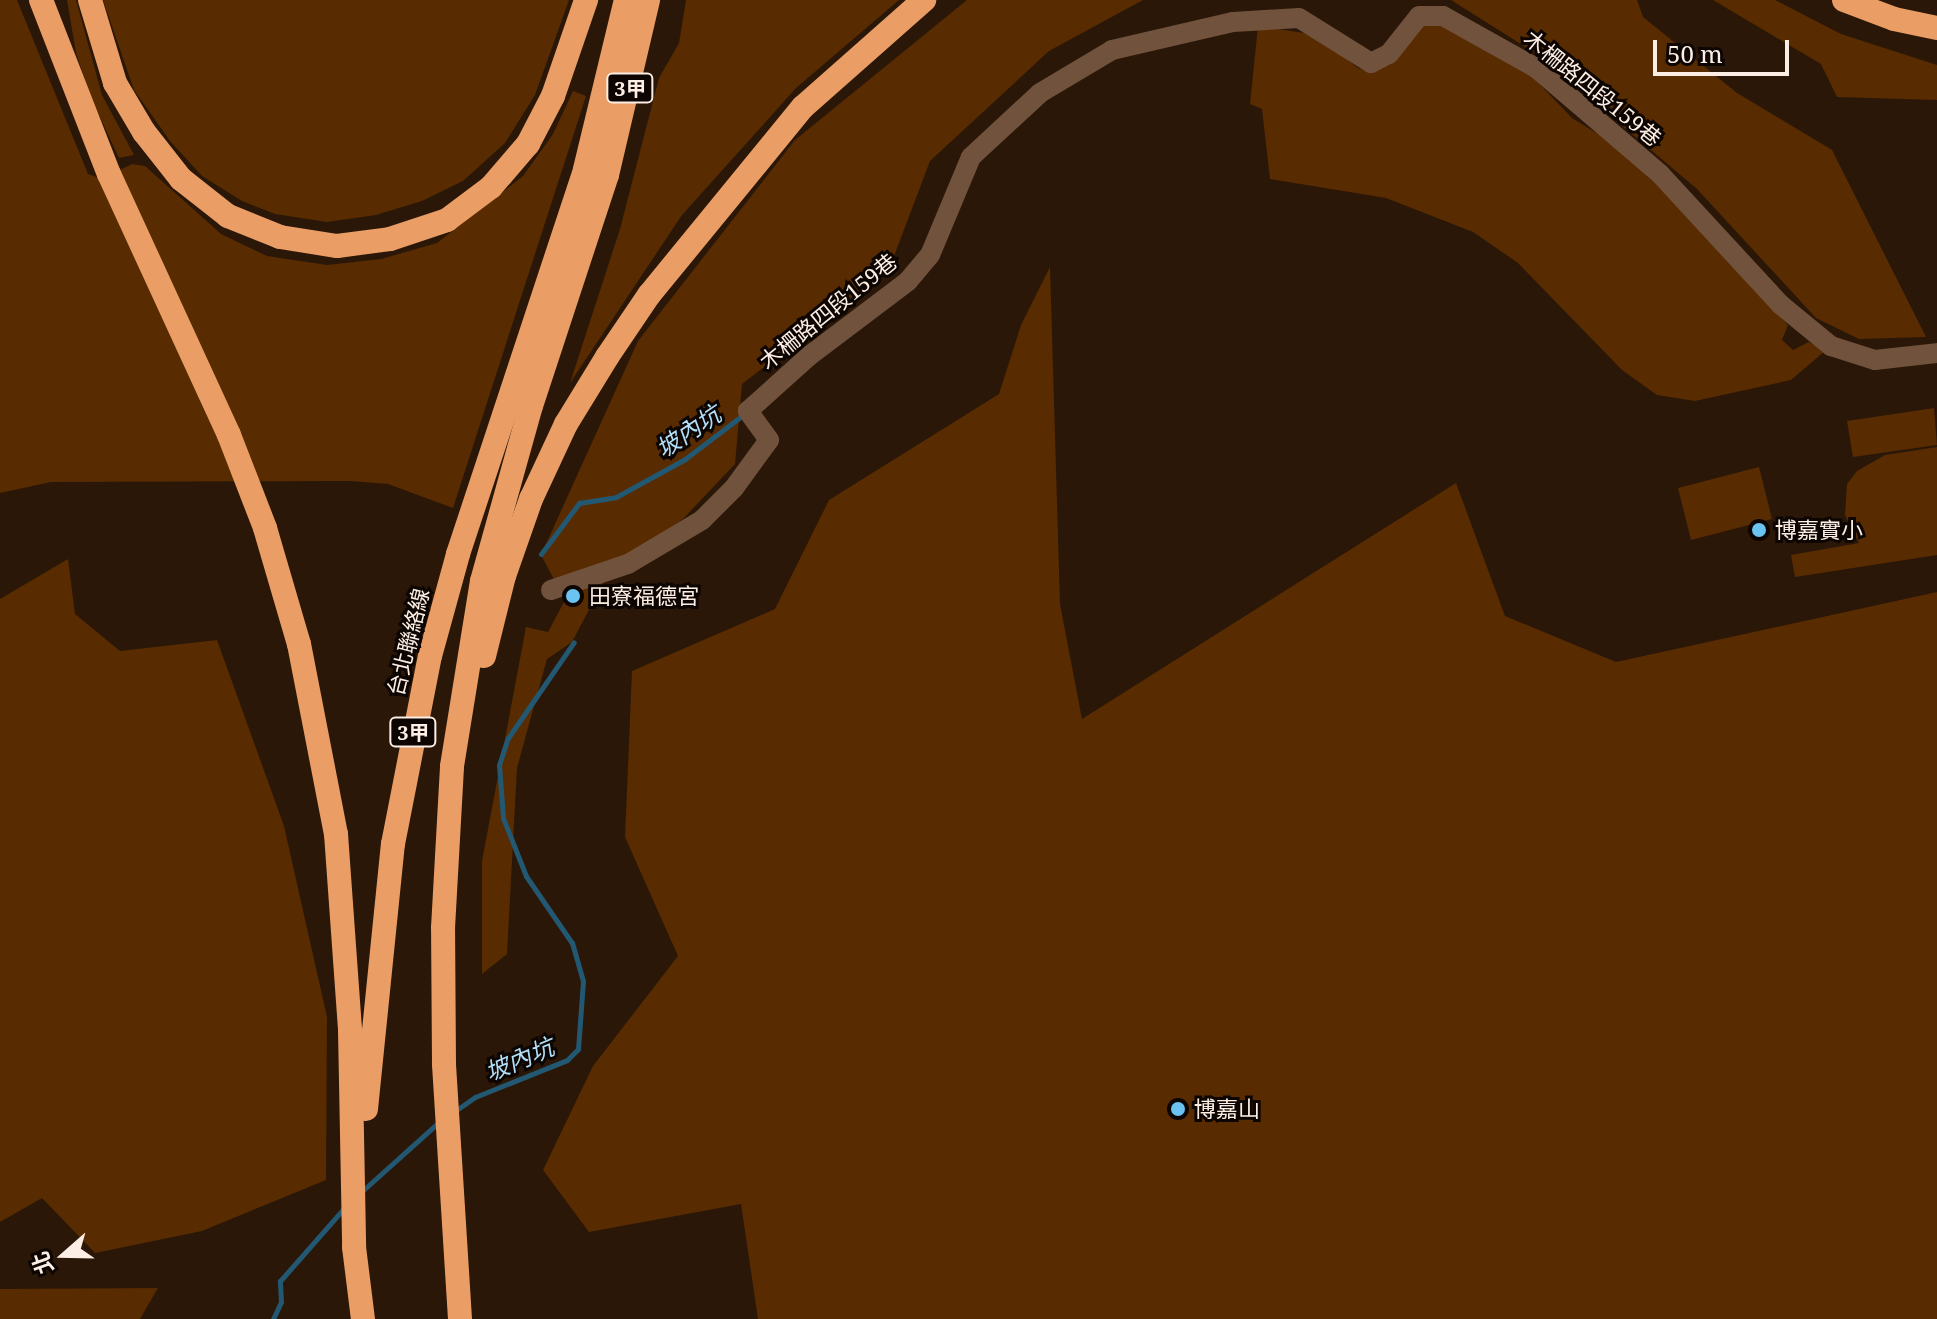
<!DOCTYPE html>
<html>
<head>
<meta charset="utf-8">
<style>
  body { margin:0 }
  #map { position:relative; width:1937px; height:1319px; overflow:hidden; background:#2a1708; font-family:"Noto Serif","Noto Sans TC",serif }
  div>[style] { position:absolute }
  [style*='--x'] { left:calc(var(--x)*1px); top:calc(var(--y)*1px); width:calc(var(--w)*1px); rotate:calc(var(--a)*1deg) }
  .green>* { inset:0; background:#582b00 }
  .stream>* { height:5px; margin:-2.5px; padding:0 2.5px; transform-origin:2.5px; border-radius:2.5px; background:#235873 }
  .street>* { height:20px; margin:-10px; padding:0 10px; transform-origin:10px; border-radius:10px; background:#71523c }
  .highway>* { height:24px; margin:-12px; padding:0 12px; transform-origin:12px; border-radius:12px; background:#ea9d64 }
  .dots>* { width:22px; height:22px; translate:-50% -50%; box-sizing:border-box; border:4px solid #0c0502; border-radius:50% }
  span { translate:-50% -50%; white-space:nowrap; text-align:center; line-height:1.15; -webkit-text-stroke:6px #0c0502; paint-order:stroke }
  .shield-label span { padding:2px 6px; background:#0c0502; border:2px solid; border-radius:6px; -webkit-text-stroke-width:0 }
  .shield-label { font-size:20px; color:#fceee4; font-weight:700 }
  .street-label { font-size:22px; color:#fceee4 }
  .poi-label { font-size:22px; color:#fceee4 }
  .left { translate:0 -50%; text-align:left }
  .water-label { font-size:24px; color:#b1def8; font-style:italic }
  .north { position:absolute; left:24px; top:1215px; width:80px; height:80px; -webkit-text-stroke:6px #0c0502; paint-order:stroke; rotate:250deg; font-size:22px; font-weight:700; line-height:32px; text-align:center; color:#fceee4 }
  .north::after { content:''; display:block; margin:auto; width:28px; height:36px; background:#fceee4; clip-path:polygon(50% 0,100% 100%,50% 72%,0 100%) }
  .scale { position:absolute; left:1653px; top:40px; width:136px; height:36px; box-sizing:border-box; border:4px solid #fceee4; border-top:0; padding-left:10px; font-size:24px; line-height:28px; white-space:nowrap; color:#fceee4; -webkit-text-stroke:6px #0c0502; paint-order:stroke }
</style>
</head>
<body>
<div id="map">
  <div class="green">
    <i style="clip-path:polygon(0 0,17px 0,88px 174px,102px 179px,132px 164px,145px 166px,221px 234px,267px 256px,327px 265px,381px 259px,437px 243px,523px 176px,553px 134px,573px 91px,586px 96px,453px 508px,388px 484px,350px 481px,51px 482px,0 493px)"></i>
    <i style="clip-path:polygon(67px 0,76px 0,102px 95px,134px 155px,119px 158px,92px 100px,76px 53px)"></i>
    <i style="clip-path:polygon(103px 0,569px 0,535px 95px,505px 143px,463px 181px,422px 201px,376px 215px,327px 222px,275px 214px,242px 201px,202px 176px,170px 141px,134px 90px)"></i>
    <i style="clip-path:polygon(686px 0,899px 0,796px 88px,682px 215px,570px 383px,620px 229px,659px 78px,679px 43px)"></i>
    <i style="clip-path:polygon(967px 0,1143px 0,1049px 51px,930px 161px,888px 272px,742px 384px,735px 464px,683px 519px,609px 572px,572px 642px,547px 659px,517px 768px,507px 954px,482px 974px,482px 861px,526px 627px,548px 632px,565px 600px,541px 555px,638px 341px,795px 140px)"></i>
    <i style="clip-path:polygon(1451px 0,1637px 0,1643px 17px,1737px 93px,1832px 150px,1926px 337px,1859px 339px,1816px 318px,1697px 189px,1540px 56px)"></i>
    <i style="clip-path:polygon(1713px 0,1775px 0,1841px 34px,1937px 65px,1937px 100px,1837px 97px,1821px 64px)"></i>
    <i style="clip-path:polygon(1437px 23px,1525px 69px,1572px 118px,1611px 142px,1655px 183px,1788px 325px,1782px 340px,1793px 350px,1809px 342px,1825px 351px,1791px 380px,1695px 401px,1657px 395px,1622px 370px,1518px 263px,1473px 232px,1386px 198px,1270px 179px,1262px 109px,1250px 104px,1258px 26px,1317px 35px,1358px 68px,1373px 71px,1391px 64px,1420px 24px)"></i>
    <i style="clip-path:polygon(1050px 267px,1060px 604px,1082px 719px,1456px 483px,1505px 616px,1616px 662px,1937px 592px,1937px 1319px,758px 1319px,741px 1204px,589px 1232px,543px 1170px,593px 1066px,678px 956px,625px 837px,632px 671px,775px 609px,829px 500px,999px 394px,1021px 325px)"></i>
    <i style="clip-path:polygon(1934px 408px,1937px 445px,1853px 457px,1847px 421px)"></i>
    <i style="clip-path:polygon(1937px 447px,1937px 555px,1795px 577px,1791px 555px,1859px 543px,1845px 515px,1847px 484px,1857px 471px,1885px 455px)"></i>
    <i style="clip-path:polygon(1759px 467px,1772px 519px,1691px 540px,1678px 488px)"></i>
    <i style="clip-path:polygon(68px 559px,75px 614px,120px 651px,217px 640px,284px 826px,327px 1017px,326px 1180px,202px 1231px,95px 1253px,42px 1198px,0 1222px,0 599px)"></i>
    <i style="clip-path:polygon(158px 1288px,140px 1319px,0 1319px,0 1289px)"></i>
  </div>
  <div class="stream">
    <i style="--x:541;--y:554;--w:64;--a:-53.3"></i>
    <i style="--x:579;--y:503;--w:37;--a:-9"></i>
    <i style="--x:616;--y:497;--w:79;--a:-28.8"></i>
    <i style="--x:685;--y:459;--w:73;--a:-37.2"></i>
    <i style="--x:455;--y:1111;--w:24;--a:-35"></i>
    <i style="--x:475;--y:1097;--w:99;--a:-21.9"></i>
    <i style="--x:567;--y:1060;--w:16;--a:-45"></i>
    <i style="--x:578;--y:1049;--w:68;--a:-85.8"></i>
    <i style="--x:583;--y:981;--w:40;--a:-106"></i>
    <i style="--x:572;--y:943;--w:81;--a:-124.5"></i>
    <i style="--x:526;--y:876;--w:62;--a:-111.6"></i>
    <i style="--x:503;--y:818;--w:53;--a:-94.3"></i>
    <i style="--x:499;--y:765;--w:28;--a:-72"></i>
    <i style="--x:508;--y:738;--w:116;--a:-55.5"></i>
    <i style="--x:361;--y:1192;--w:106;--a:-41.9"></i>
    <i style="--x:273;--y:1319;--w:19;--a:-65"></i>
    <i style="--x:281;--y:1302;--w:21;--a:-93"></i>
    <i style="--x:280;--y:1281;--w:98;--a:-48.7"></i>
  </div>
  <div class="street">
    <i style="--x:551;--y:590;--w:81;--a:-18.7"></i>
    <i style="--x:628;--y:564;--w:86;--a:-30.7"></i>
    <i style="--x:702;--y:520;--w:45;--a:-45"></i>
    <i style="--x:734;--y:488;--w:59;--a:-53.9"></i>
    <i style="--x:769;--y:440;--w:36;--a:-126"></i>
    <i style="--x:748;--y:411;--w:82;--a:-42"></i>
    <i style="--x:809;--y:356;--w:124;--a:-37.1"></i>
    <i style="--x:908;--y:281;--w:34;--a:-50"></i>
    <i style="--x:930;--y:255;--w:106;--a:-67.3"></i>
    <i style="--x:971;--y:157;--w:94;--a:-42.8"></i>
    <i style="--x:1040;--y:93;--w:84;--a:-30.8"></i>
    <i style="--x:1112;--y:50;--w:124;--a:-13"></i>
    <i style="--x:1233;--y:22;--w:66;--a:-3.5"></i>
    <i style="--x:1299;--y:18;--w:85;--a:32"></i>
    <i style="--x:1371;--y:63;--w:20;--a:-27"></i>
    <i style="--x:1389;--y:54;--w:48;--a:-51.7"></i>
    <i style="--x:1419;--y:16;--w:24;--a:0"></i>
    <i style="--x:1443;--y:16;--w:107;--a:29.2"></i>
    <i style="--x:1536;--y:68;--w:163;--a:40.5"></i>
    <i style="--x:1660;--y:174;--w:178;--a:47.3"></i>
    <i style="--x:1781;--y:305;--w:65;--a:39.4"></i>
    <i style="--x:1831;--y:346;--w:46;--a:17.7"></i>
    <i style="--x:1875;--y:360;--w:62;--a:-6.4"></i>
  </div>
  <div class="highway">
    <i style="--x:41;--y:0;--w:187;--a:68.7"></i>
    <i style="--x:109;--y:174;--w:287;--a:65.3"></i>
    <i style="--x:229;--y:435;--w:100;--a:68.8"></i>
    <i style="--x:265;--y:528;--w:121;--a:73.7"></i>
    <i style="--x:299;--y:644;--w:194;--a:79"></i>
    <i style="--x:336;--y:834;--w:196;--a:85.9"></i>
    <i style="--x:350;--y:1030;--w:217;--a:88.9"></i>
    <i style="--x:354;--y:1247;--w:73;--a:82.9"></i>
    <i style="--x:90;--y:0;--w:87;--a:73.2"></i>
    <i style="--x:115;--y:83;--w:57;--a:59.4"></i>
    <i style="--x:144;--y:132;--w:60;--a:51.8"></i>
    <i style="--x:181;--y:179;--w:60;--a:38.2"></i>
    <i style="--x:228;--y:216;--w:56;--a:22"></i>
    <i style="--x:280;--y:237;--w:58;--a:9"></i>
    <i style="--x:337;--y:246;--w:53;--a:-7.5"></i>
    <i style="--x:390;--y:239;--w:60;--a:-18.4"></i>
    <i style="--x:447;--y:220;--w:55;--a:-36.9"></i>
    <i style="--x:491;--y:187;--w:57;--a:-49.3"></i>
    <i style="--x:528;--y:144;--w:54;--a:-62.5"></i>
    <i style="--x:553;--y:96;--w:102;--a:-71"></i>
    <i style="--x:1844;--y:0;--w:53;--a:20.8"></i>
    <i style="--x:1894;--y:19;--w:44;--a:11.8"></i>
    <i style="--x:484;--y:656;--w:82;--a:-76"></i>
    <i style="--x:504;--y:576;--w:82;--a:-70.7"></i>
    <i style="--x:531;--y:499;--w:83;--a:-65"></i>
    <i style="--x:566;--y:424;--w:79;--a:-58.5"></i>
    <i style="--x:607;--y:357;--w:75;--a:-55.9"></i>
    <i style="--x:649;--y:295;--w:243;--a:-50.7"></i>
    <i style="--x:803;--y:107;--w:162;--a:-41.5"></i>
    <i style="--x:366;--y:1109;--w:266;--a:-84.2"></i>
    <i style="--x:393;--y:844;--w:192;--a:-78.9"></i>
    <i style="--x:430;--y:656;--w:106;--a:-74.6"></i>
    <i style="--x:458;--y:554;--w:405;--a:-71.7"></i>
    <i style="--x:585;--y:169;--w:174;--a:-76.4"></i>
    <i style="--x:460;--y:1319;--w:256;--a:-93.6"></i>
    <i style="--x:444;--y:1064;--w:136;--a:-90.4"></i>
    <i style="--x:443;--y:928;--w:162;--a:-86.8"></i>
    <i style="--x:452;--y:766;--w:187;--a:-80.8"></i>
    <i style="--x:482;--y:581;--w:182;--a:-74.4"></i>
    <i style="--x:531;--y:406;--w:243;--a:-71.8"></i>
    <i style="--x:607;--y:175;--w:180;--a:-76.8"></i>
  </div>
  <div class="dots">
    <i style="left:1759px;top:530px;background:#6bc3f2"></i>
    <i style="left:573px;top:596px;background:#6bc3f2"></i>
    <i style="left:1178px;top:1109px;background:#6bc3f2"></i>
  </div>
  <div class="shield-label">
    <span style="left:630px;top:88px">3甲</span>
    <span style="left:413px;top:732px">3甲</span>
  </div>
  <div class="street-label">
    <span style="left:1593px;top:88px;rotate:39deg">木柵路四段159巷</span>
    <span style="left:828px;top:311px;rotate:-39deg">木柵路四段159巷</span>
    <span style="left:408px;top:642px;rotate:-76deg">台北聯絡線</span>
  </div>
  <div class="poi-label">
    <span class="left" style="left:1775px;top:530px">博嘉實小</span>
    <span class="left" style="left:589px;top:596px">田寮福德宮</span>
    <span class="left" style="left:1194px;top:1109px">博嘉山</span>
  </div>
  <div class="water-label">
    <span style="left:688px;top:431px;rotate:-34deg">坡內坑</span>
    <span style="left:519px;top:1059px;rotate:-23deg">坡內坑</span>
  </div>
  <div class="north">北</div>
  <div class="scale">50 m</div>
</div>
</body>
</html>
